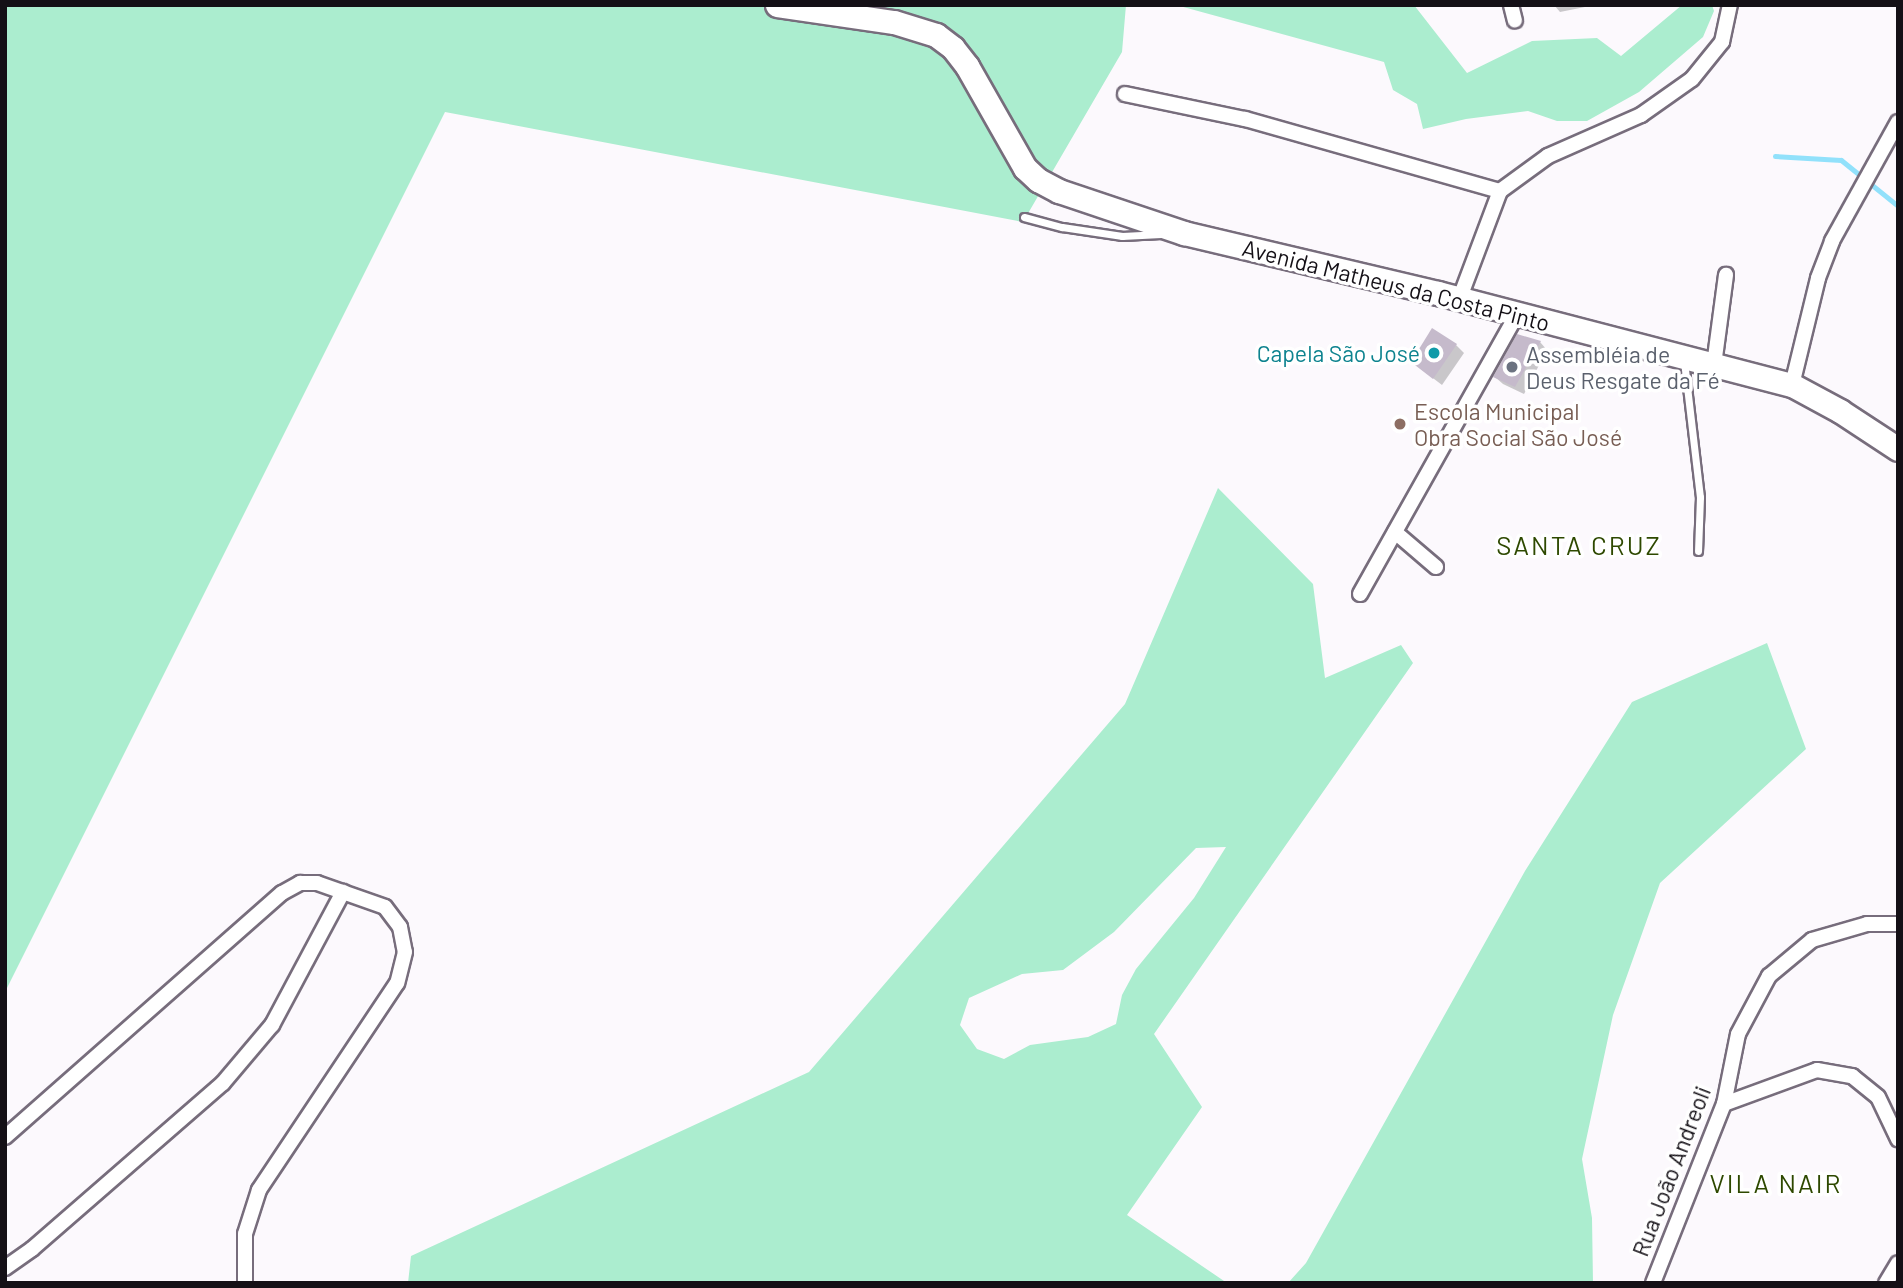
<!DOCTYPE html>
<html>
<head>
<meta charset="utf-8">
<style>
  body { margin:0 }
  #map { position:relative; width:1903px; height:1288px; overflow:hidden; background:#fcf9fd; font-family:Barlow,sans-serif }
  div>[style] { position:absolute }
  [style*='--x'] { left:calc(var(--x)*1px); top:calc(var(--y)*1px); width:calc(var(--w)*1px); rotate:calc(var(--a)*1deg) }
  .green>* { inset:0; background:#abedcf }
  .shadow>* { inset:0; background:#0003 }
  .stream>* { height:5px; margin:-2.5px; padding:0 2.5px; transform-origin:2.5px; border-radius:2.5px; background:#91e1fb }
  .building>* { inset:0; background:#c5bacb }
  .roads { filter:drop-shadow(2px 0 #776d7c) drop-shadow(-2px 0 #776d7c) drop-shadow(0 2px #776d7c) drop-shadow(0 -2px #776d7c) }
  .service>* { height:7px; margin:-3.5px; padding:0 3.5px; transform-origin:3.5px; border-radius:3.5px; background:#fff }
  .minor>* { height:14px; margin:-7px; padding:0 7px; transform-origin:7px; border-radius:7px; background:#fff }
  .primary>* { height:23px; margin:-11.5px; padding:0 11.5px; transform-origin:11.5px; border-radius:11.5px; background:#fff }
  .dots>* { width:19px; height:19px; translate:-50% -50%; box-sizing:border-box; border:4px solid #fff; border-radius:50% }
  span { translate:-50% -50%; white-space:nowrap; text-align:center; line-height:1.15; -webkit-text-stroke:7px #fff; paint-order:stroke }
  .street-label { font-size:23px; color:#141016 }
  .culture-label { font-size:23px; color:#0d838f }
  .right { translate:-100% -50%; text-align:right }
  .worship-label { font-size:23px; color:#5b616d }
  .left { translate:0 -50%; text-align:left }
  .education-label { font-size:23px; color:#785e54 }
  .quarter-label { font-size:26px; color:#2e4900; letter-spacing:2px }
  .frame { position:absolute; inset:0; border:7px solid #141016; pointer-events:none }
</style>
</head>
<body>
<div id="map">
  <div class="green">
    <i style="clip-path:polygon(5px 5px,1126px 5px,1122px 52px,1023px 222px,445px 112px,5px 992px)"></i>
    <i style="clip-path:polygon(1176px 5px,1414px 5px,1467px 73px,1532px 41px,1597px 38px,1621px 56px,1682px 5px,1712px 5px,1714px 11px,1703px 37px,1639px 92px,1587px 121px,1557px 121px,1528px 111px,1466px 119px,1423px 129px,1417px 104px,1393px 90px,1384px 62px)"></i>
    <i style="clip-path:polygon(evenodd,1218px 488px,1313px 584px,1325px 678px,1401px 645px,1413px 663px,1154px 1034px,1202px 1107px,1127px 1215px,1227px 1283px,408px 1283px,411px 1256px,809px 1072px,1125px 704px,1218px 488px,1226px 847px,1194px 898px,1136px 969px,1122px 995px,1116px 1024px,1088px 1037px,1030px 1045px,1004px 1059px,977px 1049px,960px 1025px,969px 998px,1022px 974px,1063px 970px,1114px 932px,1196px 848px,1226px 847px)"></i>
    <i style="clip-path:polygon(1767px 643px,1806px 749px,1660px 883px,1613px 1015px,1582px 1159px,1592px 1218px,1593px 1283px,1288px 1283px,1306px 1263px,1525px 871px,1632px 702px)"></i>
  </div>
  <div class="shadow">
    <i style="clip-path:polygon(1554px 5px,1590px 5px,1590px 6px,1560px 12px)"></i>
    <i style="clip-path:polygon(1540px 342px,1547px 350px,1524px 394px,1503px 384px,1495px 377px)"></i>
    <i style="clip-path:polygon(1456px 345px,1464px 353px,1442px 385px,1421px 369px)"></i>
  </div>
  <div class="stream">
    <i style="--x:1775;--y:156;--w:66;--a:3.5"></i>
    <i style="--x:1841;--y:160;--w:73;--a:38.9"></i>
  </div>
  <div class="building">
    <i style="clip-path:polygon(1432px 328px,1457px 344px,1433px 379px,1411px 362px)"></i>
    <i style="clip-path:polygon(1517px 334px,1541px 341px,1515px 387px,1493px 377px)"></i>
  </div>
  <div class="roads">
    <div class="service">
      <i style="--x:1024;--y:217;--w:39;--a:15"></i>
      <i style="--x:1062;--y:227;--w:61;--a:8.5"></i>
      <i style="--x:1122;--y:236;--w:39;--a:-3"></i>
      <i style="--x:1684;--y:361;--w:137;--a:83.3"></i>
      <i style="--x:1700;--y:497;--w:54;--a:92.1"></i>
    </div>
    <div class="minor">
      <i style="--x:1511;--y:5;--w:16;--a:76"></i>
      <i style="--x:1125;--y:94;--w:123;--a:11.8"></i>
      <i style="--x:1245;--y:119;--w:265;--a:15.8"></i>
      <i style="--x:1459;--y:300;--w:116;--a:-69.4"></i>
      <i style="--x:1500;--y:191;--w:59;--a:-36.1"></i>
      <i style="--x:1548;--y:156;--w:102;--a:-23.8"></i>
      <i style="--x:1641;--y:115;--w:62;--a:-35.2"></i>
      <i style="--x:1692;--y:79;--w:48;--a:-51"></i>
      <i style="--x:1722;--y:42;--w:38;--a:-78"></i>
      <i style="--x:1714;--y:365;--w:91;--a:-82.4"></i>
      <i style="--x:1792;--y:385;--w:110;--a:-76.3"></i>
      <i style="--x:1818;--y:278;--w:40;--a:-69"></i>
      <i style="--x:1832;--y:241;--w:136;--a:-61"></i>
      <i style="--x:1395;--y:532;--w:54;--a:40.5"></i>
      <i style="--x:1360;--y:594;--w:321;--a:-60.7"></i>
      <i style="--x:1724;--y:1104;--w:99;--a:-20.1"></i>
      <i style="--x:1817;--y:1070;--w:36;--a:10"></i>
      <i style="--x:1852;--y:1076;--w:33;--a:39"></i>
      <i style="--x:1878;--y:1097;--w:47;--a:64.5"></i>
      <i style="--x:5;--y:1137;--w:369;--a:-41.4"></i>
      <i style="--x:282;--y:893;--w:21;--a:-29"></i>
      <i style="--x:300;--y:883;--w:17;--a:0"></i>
      <i style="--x:317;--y:883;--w:72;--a:19.4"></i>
      <i style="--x:385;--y:907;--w:25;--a:53"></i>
      <i style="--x:400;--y:927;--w:25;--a:79"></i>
      <i style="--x:405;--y:952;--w:32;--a:104"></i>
      <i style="--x:397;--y:983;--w:249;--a:123.7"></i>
      <i style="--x:259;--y:1190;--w:46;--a:107.7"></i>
      <i style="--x:245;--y:1234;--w:49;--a:90"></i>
      <i style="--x:5;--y:1268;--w:33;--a:-35"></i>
      <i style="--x:32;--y:1249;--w:253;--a:-41"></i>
      <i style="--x:223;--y:1083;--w:76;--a:-49.8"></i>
      <i style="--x:272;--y:1025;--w:151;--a:-61.9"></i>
      <i style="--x:1653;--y:1283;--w:193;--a:-68.4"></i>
      <i style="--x:1724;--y:1104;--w:71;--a:-78.7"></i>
      <i style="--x:1738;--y:1034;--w:66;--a:-61.9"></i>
      <i style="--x:1769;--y:976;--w:56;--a:-39.9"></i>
      <i style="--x:1812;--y:940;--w:57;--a:-16.2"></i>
      <i style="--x:1867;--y:924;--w:31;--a:0"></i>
      <i style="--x:1886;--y:1283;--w:23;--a:-59"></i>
    </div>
    <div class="primary">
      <i style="--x:777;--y:5;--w:118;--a:8.3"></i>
      <i style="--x:894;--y:22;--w:44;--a:17.2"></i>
      <i style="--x:936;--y:35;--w:21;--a:37"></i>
      <i style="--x:953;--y:48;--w:23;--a:52"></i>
      <i style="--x:967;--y:66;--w:117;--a:60.4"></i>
      <i style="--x:1025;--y:168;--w:18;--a:43"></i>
      <i style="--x:1038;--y:180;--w:24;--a:28"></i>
      <i style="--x:1059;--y:191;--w:132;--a:18.6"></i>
      <i style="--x:1184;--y:233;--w:261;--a:13.3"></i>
      <i style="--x:1438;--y:293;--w:366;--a:14.6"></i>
      <i style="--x:1792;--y:385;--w:55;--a:28.4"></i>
      <i style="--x:1840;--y:411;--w:69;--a:33.2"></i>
    </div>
  </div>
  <div class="dots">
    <i style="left:1434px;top:353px;background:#0f9aa8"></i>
    <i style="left:1512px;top:367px;background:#6b7280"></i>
    <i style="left:1400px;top:424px;background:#8d6e63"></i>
  </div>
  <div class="street-label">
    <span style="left:1396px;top:285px;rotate:14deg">Avenida Matheus da Costa Pinto</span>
    <span style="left:1671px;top:1171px;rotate:-69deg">Rua João Andreoli</span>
  </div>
  <div class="culture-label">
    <span class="right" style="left:1420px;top:353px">Capela São José</span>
  </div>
  <div class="worship-label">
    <span class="left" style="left:1526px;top:367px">Assembléia de<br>Deus Resgate da Fé</span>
  </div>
  <div class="education-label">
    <span class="left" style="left:1414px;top:424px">Escola Municipal<br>Obra Social São José</span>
  </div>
  <div class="quarter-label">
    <span style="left:1579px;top:545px">SANTA CRUZ</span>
    <span style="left:1776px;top:1183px">VILA NAIR</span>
  </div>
  <div class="frame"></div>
</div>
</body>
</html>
